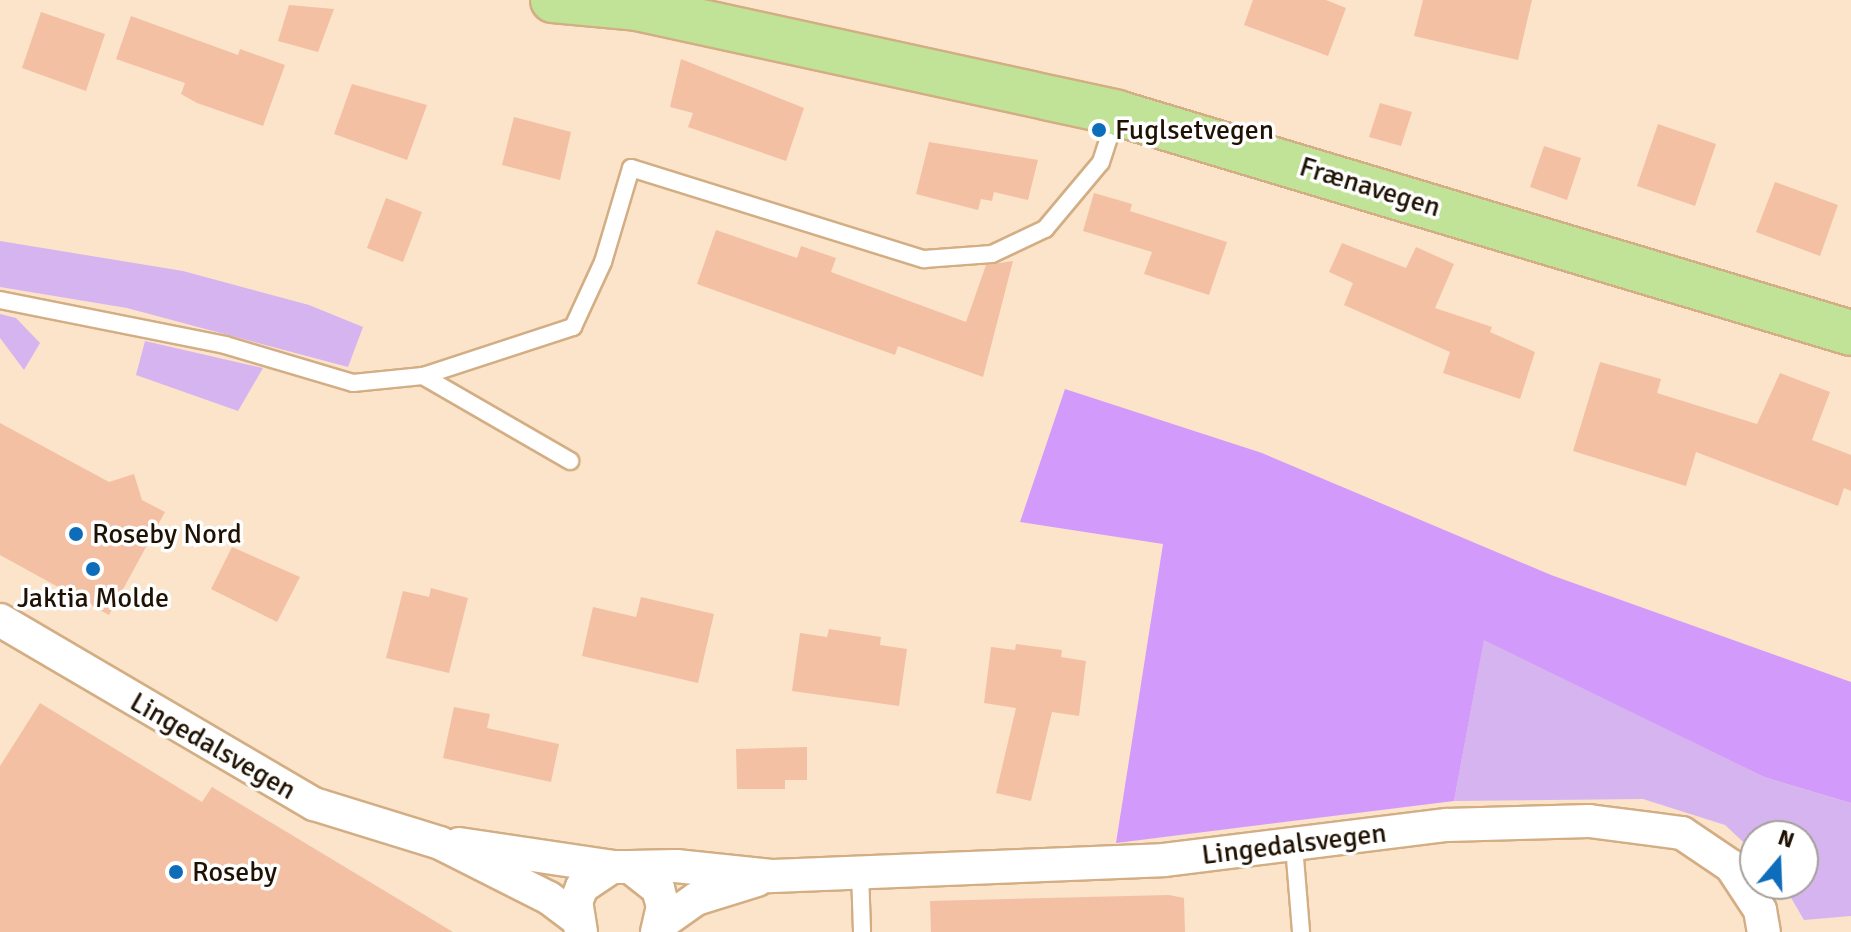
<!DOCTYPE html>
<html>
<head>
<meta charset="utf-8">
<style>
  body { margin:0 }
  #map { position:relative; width:1851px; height:932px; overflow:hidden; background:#fbe4ca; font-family:Signika,sans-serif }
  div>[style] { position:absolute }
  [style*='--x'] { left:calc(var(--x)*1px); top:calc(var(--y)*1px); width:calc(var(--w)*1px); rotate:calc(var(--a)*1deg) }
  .green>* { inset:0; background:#d6b4f0 }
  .forest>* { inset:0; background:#d29afa }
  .building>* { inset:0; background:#f3c0a3 }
  .roads { filter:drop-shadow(2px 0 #d3ae84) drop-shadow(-2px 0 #d3ae84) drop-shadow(0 2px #d3ae84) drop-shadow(0 -2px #d3ae84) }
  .lane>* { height:16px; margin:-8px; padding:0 8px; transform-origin:8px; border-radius:8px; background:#fff }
  .street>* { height:32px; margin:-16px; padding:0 16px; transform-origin:16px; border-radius:16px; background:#fff }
  .primary>* { height:44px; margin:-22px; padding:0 22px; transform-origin:22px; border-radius:22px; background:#c1e397 }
  .dots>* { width:22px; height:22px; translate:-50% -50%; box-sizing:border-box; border:4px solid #fff; border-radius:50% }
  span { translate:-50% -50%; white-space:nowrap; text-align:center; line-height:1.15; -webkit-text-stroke:7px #fff; paint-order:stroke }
  .poi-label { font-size:28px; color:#1f1203 }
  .left { translate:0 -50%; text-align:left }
  .street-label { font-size:28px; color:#1f1203 }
  .north { position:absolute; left:1739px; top:820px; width:80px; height:80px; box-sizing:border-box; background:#fff; border:2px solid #a5a09a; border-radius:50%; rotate:19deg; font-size:22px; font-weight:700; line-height:32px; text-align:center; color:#1f1203 }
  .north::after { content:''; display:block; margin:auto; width:28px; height:36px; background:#0e6dba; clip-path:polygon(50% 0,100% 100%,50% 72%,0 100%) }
</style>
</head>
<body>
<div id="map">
  <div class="green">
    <i style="clip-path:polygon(0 241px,183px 271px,309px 305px,363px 327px,348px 367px,127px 308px,0 287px)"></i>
    <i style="clip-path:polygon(0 314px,16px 318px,40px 343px,24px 370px,0 338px)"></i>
    <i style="clip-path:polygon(145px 341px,263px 368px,238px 411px,136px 375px)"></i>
    <i style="clip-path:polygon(1484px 639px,1764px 777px,1851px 803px,1851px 916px,1804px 920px,1783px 884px,1803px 884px,1803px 836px,1755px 836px,1755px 853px,1725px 825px,1643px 799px,1454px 801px)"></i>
  </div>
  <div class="forest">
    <i style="clip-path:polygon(1065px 389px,1262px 453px,1551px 575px,1851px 682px,1851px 803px,1764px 777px,1484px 640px,1454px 801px,1116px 843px,1163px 544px,1020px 522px)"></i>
  </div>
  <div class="building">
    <i style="clip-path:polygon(1253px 0,1326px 0,1346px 8px,1328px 56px,1244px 25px)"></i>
    <i style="clip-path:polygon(1423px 0,1532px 0,1518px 60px,1414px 36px)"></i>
    <i style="clip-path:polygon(289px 5px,334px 9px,318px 52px,278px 41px)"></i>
    <i style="clip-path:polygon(41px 12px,105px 34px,86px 91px,22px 68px)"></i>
    <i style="clip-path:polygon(131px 16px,238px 55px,240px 49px,285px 65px,263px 126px,197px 103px,181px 94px,185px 83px,116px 59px)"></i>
    <i style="clip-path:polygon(681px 59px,804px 108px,786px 161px,688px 127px,693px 113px,670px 107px)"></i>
    <i style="clip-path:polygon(352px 84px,427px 105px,407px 160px,334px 134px)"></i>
    <i style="clip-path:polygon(1380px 103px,1412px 112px,1401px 146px,1369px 137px)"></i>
    <i style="clip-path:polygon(514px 117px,571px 132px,560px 180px,502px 165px)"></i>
    <i style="clip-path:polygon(1658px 124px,1716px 144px,1695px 206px,1637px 186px)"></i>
    <i style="clip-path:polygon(929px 142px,1038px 160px,1028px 200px,994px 192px,992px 201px,981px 199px,978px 210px,916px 194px)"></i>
    <i style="clip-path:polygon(1544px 146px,1581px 158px,1567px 200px,1530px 187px)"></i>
    <i style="clip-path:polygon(1775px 182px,1838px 205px,1820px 256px,1756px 232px)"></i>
    <i style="clip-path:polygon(1094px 193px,1132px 204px,1130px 211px,1227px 242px,1209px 295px,1144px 274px,1152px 252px,1083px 231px)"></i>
    <i style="clip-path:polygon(386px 198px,422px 212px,403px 262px,367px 248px)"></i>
    <i style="clip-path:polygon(716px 230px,797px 258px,801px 246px,836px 258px,831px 272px,966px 322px,986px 265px,1013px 261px,983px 377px,898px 346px,895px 355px,697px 284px)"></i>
    <i style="clip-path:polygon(1342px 243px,1406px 268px,1416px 247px,1454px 264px,1435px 308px,1492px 327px,1490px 332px,1535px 352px,1520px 399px,1443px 373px,1450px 352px,1344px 305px,1353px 283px,1329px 272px)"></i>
    <i style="clip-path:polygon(1600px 362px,1661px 379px,1657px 393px,1757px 424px,1780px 373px,1830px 392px,1812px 440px,1851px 455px,1851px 491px,1844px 488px,1838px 506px,1696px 452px,1686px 486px,1573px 451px)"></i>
    <i style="clip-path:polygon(0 423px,109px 482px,134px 474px,142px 500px,165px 512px,109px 615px,0 555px)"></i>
    <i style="clip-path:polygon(232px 547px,300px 577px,277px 622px,211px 589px)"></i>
    <i style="clip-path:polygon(431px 588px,468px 598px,449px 673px,386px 658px,403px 591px,429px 597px)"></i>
    <i style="clip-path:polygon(641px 597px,714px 614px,698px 683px,582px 656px,593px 607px,636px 617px)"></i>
    <i style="clip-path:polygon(829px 629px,881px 637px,880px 645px,907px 649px,899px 706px,792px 691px,800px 633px,827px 637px)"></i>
    <i style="clip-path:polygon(1016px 644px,1062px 650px,1061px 657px,1086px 661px,1079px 716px,1052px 712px,1031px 801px,996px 793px,1016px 708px,984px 703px,991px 647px,1015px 650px)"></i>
    <i style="clip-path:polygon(40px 703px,202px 802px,212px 787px,453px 932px,0 932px,0 766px)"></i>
    <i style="clip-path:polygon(454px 707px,490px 714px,487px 728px,559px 744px,551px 782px,443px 758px)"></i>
    <i style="clip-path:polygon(807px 747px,807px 780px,785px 780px,785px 789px,737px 789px,736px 749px)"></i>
    <i style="clip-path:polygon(1169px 895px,1184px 898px,1185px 932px,931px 932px,930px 901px)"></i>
  </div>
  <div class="roads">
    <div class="lane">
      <i style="--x:0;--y:300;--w:229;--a:11.3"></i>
      <i style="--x:225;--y:345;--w:134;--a:16.5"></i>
      <i style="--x:353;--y:383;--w:70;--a:-5.7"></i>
      <i style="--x:423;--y:376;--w:158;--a:-18.1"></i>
      <i style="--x:573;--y:327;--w:72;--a:-65.2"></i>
      <i style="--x:603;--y:262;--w:98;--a:-73.4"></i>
      <i style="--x:631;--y:168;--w:307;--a:17.3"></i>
      <i style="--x:924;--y:259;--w:68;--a:-4.2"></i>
      <i style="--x:992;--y:254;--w:59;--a:-25.3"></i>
      <i style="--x:1045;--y:229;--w:87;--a:-50.1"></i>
      <i style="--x:1101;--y:162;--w:48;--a:-71.9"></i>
      <i style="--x:423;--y:376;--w:170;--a:30"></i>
      <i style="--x:1294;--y:846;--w:86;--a:85.3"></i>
      <i style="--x:860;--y:871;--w:61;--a:88.1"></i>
    </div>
    <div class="street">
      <i style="--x:0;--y:620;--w:364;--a:30.4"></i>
      <i style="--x:314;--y:804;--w:132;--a:17.2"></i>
      <i style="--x:440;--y:843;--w:122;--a:26.8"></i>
      <i style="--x:549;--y:898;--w:34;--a:37"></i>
      <i style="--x:459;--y:844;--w:155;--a:8.5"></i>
      <i style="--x:630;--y:867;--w:46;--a:-1.2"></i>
      <i style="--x:676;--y:866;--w:96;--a:6"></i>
      <i style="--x:771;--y:876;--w:393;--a:-2.3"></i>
      <i style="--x:1164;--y:860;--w:285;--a:-7.1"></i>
      <i style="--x:1447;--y:825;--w:142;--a:-1.6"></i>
      <i style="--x:1589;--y:821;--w:94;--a:7.4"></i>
      <i style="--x:1682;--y:833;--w:59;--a:34"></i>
      <i style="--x:1731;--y:866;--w:53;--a:56.6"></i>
      <i style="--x:1760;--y:910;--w:22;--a:80"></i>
      <i style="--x:662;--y:923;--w:42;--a:-35.2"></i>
      <i style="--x:696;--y:899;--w:64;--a:-17.3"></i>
      <i style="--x:581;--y:932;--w:30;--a:-99"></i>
      <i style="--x:576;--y:902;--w:16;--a:-68"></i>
      <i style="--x:582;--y:887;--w:36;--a:-34"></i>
      <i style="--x:612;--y:867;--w:18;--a:0"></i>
      <i style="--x:630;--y:867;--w:36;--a:38"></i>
      <i style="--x:658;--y:889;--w:18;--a:74"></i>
      <i style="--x:663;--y:906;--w:27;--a:103"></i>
    </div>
    <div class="primary">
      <i style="--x:553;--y:0;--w:84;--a:5.4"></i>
      <i style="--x:637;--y:8;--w:491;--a:12.3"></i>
      <i style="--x:1117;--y:113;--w:766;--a:16.68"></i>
    </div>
  </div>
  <div class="dots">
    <i style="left:1099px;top:130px;background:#0e6dba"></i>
    <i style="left:76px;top:534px;background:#0e6dba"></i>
    <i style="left:93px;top:569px;background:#0e6dba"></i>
    <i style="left:176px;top:872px;background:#0e6dba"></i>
  </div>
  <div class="poi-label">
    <span class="left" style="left:1115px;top:130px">Fuglsetvegen</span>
    <span class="left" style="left:92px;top:534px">Roseby Nord</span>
    <span style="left:93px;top:598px">Jaktia Molde</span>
    <span class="left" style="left:192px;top:872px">Roseby</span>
  </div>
  <div class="street-label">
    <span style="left:1370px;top:187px;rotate:17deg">Frænavegen</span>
    <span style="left:213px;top:746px;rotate:30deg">Lingedalsvegen</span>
    <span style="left:1294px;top:844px;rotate:-7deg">Lingedalsvegen</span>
  </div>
  <div class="north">N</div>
</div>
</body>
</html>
